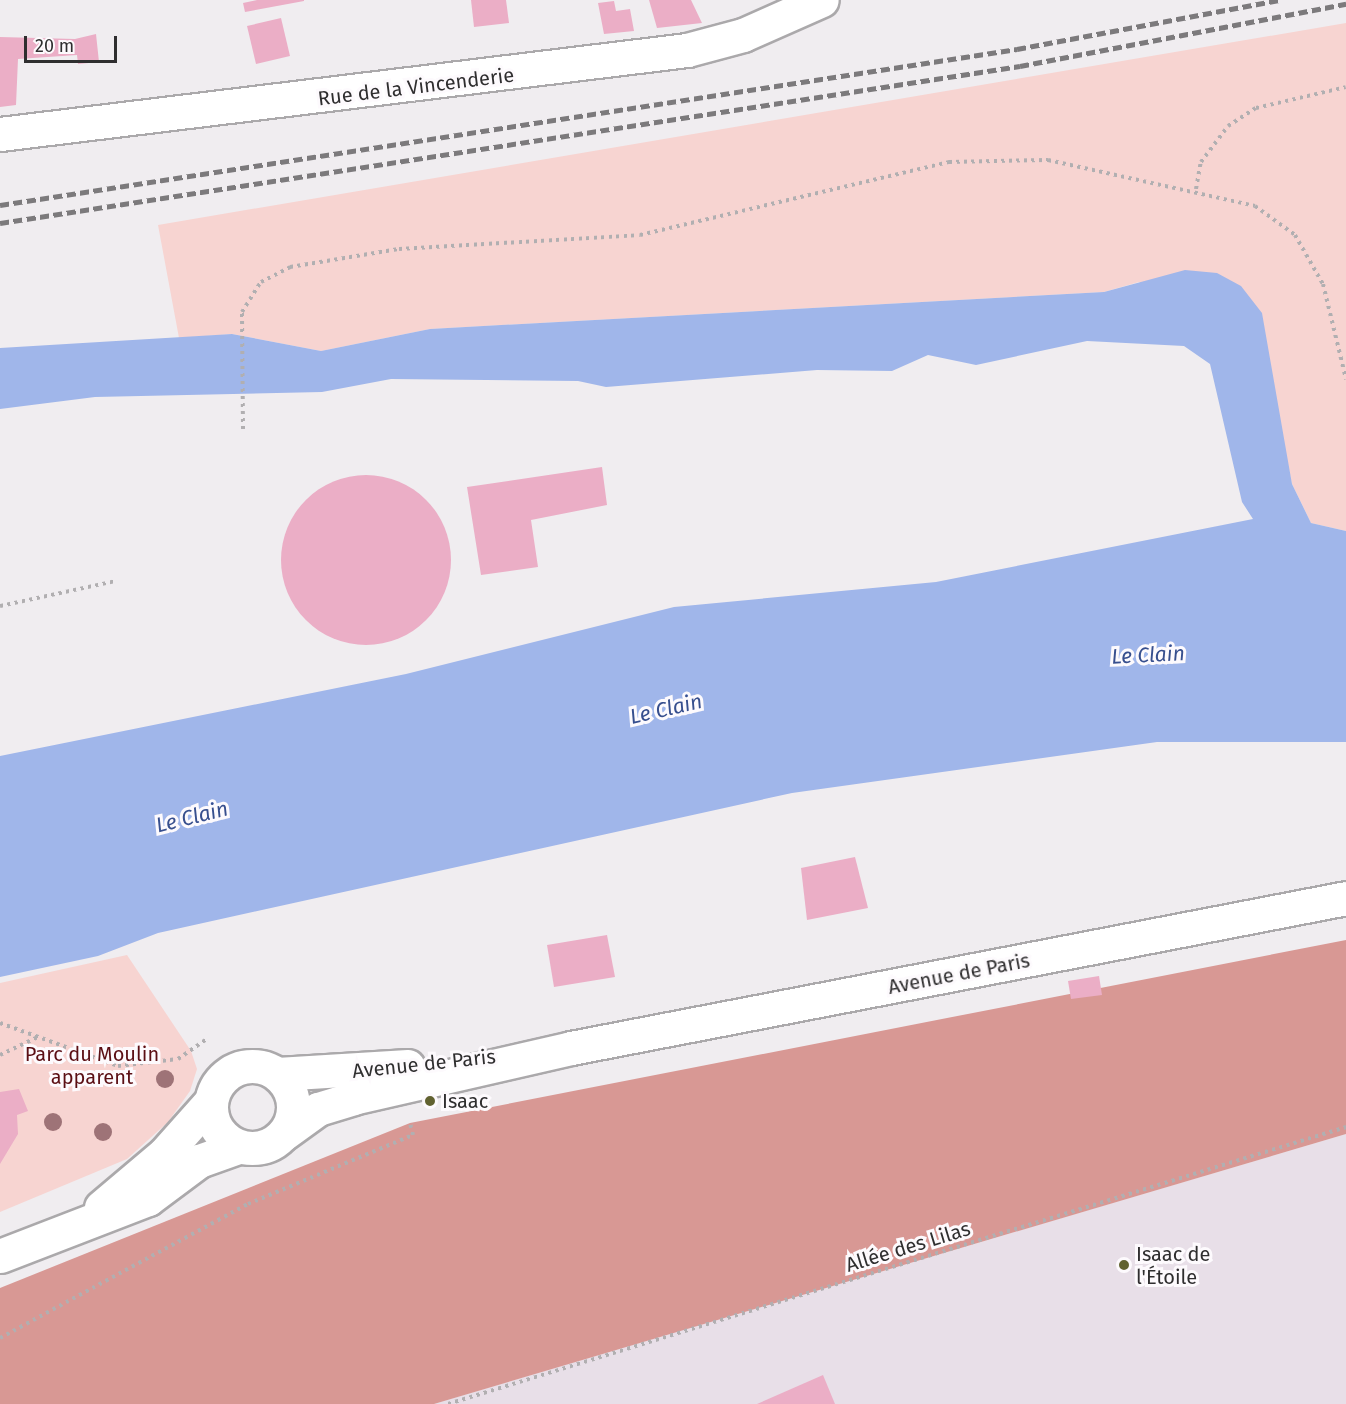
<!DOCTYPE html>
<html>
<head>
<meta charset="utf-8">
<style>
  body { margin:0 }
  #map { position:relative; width:1346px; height:1404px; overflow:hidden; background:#f0edf0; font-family:"Fira Sans",sans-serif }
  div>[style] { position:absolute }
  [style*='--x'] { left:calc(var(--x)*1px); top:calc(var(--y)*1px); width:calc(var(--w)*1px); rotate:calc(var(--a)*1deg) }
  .built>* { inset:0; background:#e8dfe8 }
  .green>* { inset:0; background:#f7d4d1 }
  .forest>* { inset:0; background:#d89894 }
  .water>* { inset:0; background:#a0b6ea }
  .building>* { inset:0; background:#ebaec6 }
  .round { border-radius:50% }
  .path>* { height:4px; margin-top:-2px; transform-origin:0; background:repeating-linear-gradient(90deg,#b1afb1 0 3px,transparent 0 7.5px) }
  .roads { filter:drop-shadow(2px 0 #aba9ab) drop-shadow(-2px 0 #aba9ab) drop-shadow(0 2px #aba9ab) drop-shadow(0 -2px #aba9ab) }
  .secondary>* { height:33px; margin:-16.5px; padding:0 16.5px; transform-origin:16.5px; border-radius:16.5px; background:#fff }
  .secondary>.ring { margin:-16.5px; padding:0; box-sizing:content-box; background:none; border:33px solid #fff; border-radius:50% }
  .rail>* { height:4.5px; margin-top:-2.25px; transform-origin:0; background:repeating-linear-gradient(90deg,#7c7a7c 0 9px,transparent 0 13.5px) }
  .trees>* { width:18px; height:18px; margin:-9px; border-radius:50%; background:#9e7377 }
  .dots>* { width:16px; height:16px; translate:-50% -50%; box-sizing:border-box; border:3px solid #fdfafd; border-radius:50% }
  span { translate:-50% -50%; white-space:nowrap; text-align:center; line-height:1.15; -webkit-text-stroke:6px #fdfafd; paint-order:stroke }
  .street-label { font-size:20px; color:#2f2e2f }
  .park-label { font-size:20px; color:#5b0f14 }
  .poi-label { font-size:20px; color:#2f2e2f }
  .left { translate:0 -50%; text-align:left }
  .water-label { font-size:21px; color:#374f8e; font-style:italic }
  .scale { position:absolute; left:24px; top:36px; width:93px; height:27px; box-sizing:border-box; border:3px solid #2f2e2f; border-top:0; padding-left:8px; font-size:18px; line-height:21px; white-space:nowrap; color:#2f2e2f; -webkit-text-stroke:4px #fdfafd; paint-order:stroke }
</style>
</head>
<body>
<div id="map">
  <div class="built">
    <i style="clip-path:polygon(1346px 1134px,1346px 1404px,434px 1404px,460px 1396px)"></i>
  </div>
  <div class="green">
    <i style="clip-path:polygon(1346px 23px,1346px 531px,1311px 523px,1292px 484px,1272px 389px,1139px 282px,1104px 292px,430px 329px,321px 351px,232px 334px,179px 338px,158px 225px)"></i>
    <i style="clip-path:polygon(127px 955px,191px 1051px,197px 1069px,190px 1091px,168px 1122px,127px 1159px,0 1212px,0 983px)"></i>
  </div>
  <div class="forest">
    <i style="clip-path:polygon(1346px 940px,1346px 1134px,434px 1404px,0 1404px,0 1288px,410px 1123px)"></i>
  </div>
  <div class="water">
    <i style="clip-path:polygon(1185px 270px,1217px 273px,1241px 286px,1262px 313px,1292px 484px,1311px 523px,1346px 531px,1346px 742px,1157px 742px,792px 793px,158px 933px,98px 956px,0 977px,0 756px,406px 674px,674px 607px,936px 582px,1253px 519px,1242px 502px,1210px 364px,1184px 346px,1087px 341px,976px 365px,928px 355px,892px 371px,817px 370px,606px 387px,578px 381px,391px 379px,322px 392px,95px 397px,0 409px,0 348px,232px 334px,321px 351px,430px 329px,1104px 292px)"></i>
  </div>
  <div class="building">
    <i style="clip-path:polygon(257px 0,304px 0,304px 1px,245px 12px,243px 3px)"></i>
    <i style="clip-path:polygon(471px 0,506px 0,509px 23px,474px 27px)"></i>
    <i style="clip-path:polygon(649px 0,691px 0,702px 23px,657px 28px)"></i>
    <i style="clip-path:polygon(614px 1px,616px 11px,630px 9px,634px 31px,604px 34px,598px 3px)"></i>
    <i style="clip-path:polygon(281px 18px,290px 56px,256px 64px,247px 26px)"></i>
    <i style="clip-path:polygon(96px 34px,99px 62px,78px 64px,77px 55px,18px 59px,16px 105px,0 107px,0 37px,75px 39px)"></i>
    <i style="clip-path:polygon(602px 467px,607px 505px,531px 520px,538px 567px,481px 575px,467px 487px)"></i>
    <i class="round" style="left:281px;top:475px;width:170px;height:170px"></i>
    <i style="clip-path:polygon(855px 857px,868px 908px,807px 920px,801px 868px)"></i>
    <i style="clip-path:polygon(607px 935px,615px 977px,554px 987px,547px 945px)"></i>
    <i style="clip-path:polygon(1099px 976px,1102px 995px,1071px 999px,1068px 981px)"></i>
    <i style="clip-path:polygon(19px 1089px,28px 1111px,17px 1115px,18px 1134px,0 1164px,0 1092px)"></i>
    <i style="clip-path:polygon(823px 1375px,835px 1404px,757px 1404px)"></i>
  </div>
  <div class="path">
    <i style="--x:1196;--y:189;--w:27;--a:-80"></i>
    <i style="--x:1201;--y:162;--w:45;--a:-53.1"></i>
    <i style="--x:1228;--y:126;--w:33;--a:-33"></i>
    <i style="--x:1256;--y:108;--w:92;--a:-13.1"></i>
    <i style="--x:243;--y:429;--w:117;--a:-90.5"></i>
    <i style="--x:242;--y:312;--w:36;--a:-58"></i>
    <i style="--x:261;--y:282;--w:33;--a:-27"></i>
    <i style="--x:290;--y:267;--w:110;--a:-9.4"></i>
    <i style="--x:399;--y:249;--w:241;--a:-3.3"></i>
    <i style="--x:640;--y:235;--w:318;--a:-13.3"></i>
    <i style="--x:949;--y:162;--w:99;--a:-1.2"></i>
    <i style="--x:1048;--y:160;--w:212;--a:12.5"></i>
    <i style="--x:1255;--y:206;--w:49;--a:35.9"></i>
    <i style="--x:1295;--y:235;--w:56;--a:60.3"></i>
    <i style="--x:1323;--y:284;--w:98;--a:76.4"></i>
    <i style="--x:0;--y:606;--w:119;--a:-12.2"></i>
    <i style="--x:0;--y:1023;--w:126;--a:20"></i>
    <i style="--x:118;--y:1066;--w:60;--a:-6.7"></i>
    <i style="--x:178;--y:1059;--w:37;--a:-35"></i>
    <i style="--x:0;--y:1055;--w:44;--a:-25.4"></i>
    <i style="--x:0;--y:1338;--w:282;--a:-28.4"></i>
    <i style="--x:248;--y:1204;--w:179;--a:-22.7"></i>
    <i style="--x:413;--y:1135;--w:12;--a:-104"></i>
    <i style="--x:448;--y:1404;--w:940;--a:-17.14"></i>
  </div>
  <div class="roads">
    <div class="secondary">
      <i style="--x:0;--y:134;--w:692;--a:-6.97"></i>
      <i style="--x:687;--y:50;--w:58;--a:-15"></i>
      <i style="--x:743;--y:35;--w:86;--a:-23.9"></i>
      <i class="ring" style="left:211px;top:1066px;width:49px;height:49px"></i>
      <i style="--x:277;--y:1074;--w:131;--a:-3.5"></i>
      <i style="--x:285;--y:1133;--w:41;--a:-36"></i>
      <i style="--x:318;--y:1109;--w:37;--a:-17"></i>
      <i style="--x:353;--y:1098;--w:224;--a:-12.9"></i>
      <i style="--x:571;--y:1048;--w:789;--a:-10.95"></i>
      <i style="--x:101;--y:1207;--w:82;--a:-40.1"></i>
      <i style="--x:164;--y:1154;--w:71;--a:-48.4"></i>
      <i style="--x:0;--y:1256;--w:159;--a:-21.1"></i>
      <i style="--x:148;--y:1199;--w:64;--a:-36.7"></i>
      <i style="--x:199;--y:1161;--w:41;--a:-19.7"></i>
    </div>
  </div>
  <div class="rail">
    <i style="--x:0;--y:205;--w:1029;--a:-8.72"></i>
    <i style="--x:1017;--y:49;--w:268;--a:-10.6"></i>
    <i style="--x:0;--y:223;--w:1032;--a:-8.75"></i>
    <i style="--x:1020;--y:66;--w:332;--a:-10.8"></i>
  </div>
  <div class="trees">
    <i style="left:165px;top:1079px"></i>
    <i style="left:53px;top:1122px"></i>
    <i style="left:103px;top:1132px"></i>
  </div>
  <div class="dots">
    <i style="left:430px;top:1101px;background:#616230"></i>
    <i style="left:1124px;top:1265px;background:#616230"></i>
  </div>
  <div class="street-label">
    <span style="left:416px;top:87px;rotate:-7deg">Rue de la Vincenderie</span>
    <span style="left:959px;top:974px;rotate:-11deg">Avenue de Paris</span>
    <span style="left:424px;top:1064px;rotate:-6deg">Avenue de Paris</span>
    <span style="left:908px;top:1247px;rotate:-17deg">Allée des Lilas</span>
  </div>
  <div class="park-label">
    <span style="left:92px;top:1066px">Parc du Moulin<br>apparent</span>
  </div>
  <div class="poi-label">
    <span class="left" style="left:442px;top:1101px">Isaac</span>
    <span class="left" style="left:1136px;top:1266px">Isaac de<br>l'Étoile</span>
  </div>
  <div class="water-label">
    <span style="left:1148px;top:655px;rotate:-3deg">Le Clain</span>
    <span style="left:666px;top:709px;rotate:-13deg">Le Clain</span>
    <span style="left:192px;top:817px;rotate:-14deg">Le Clain</span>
  </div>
  <div class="scale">20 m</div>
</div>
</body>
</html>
